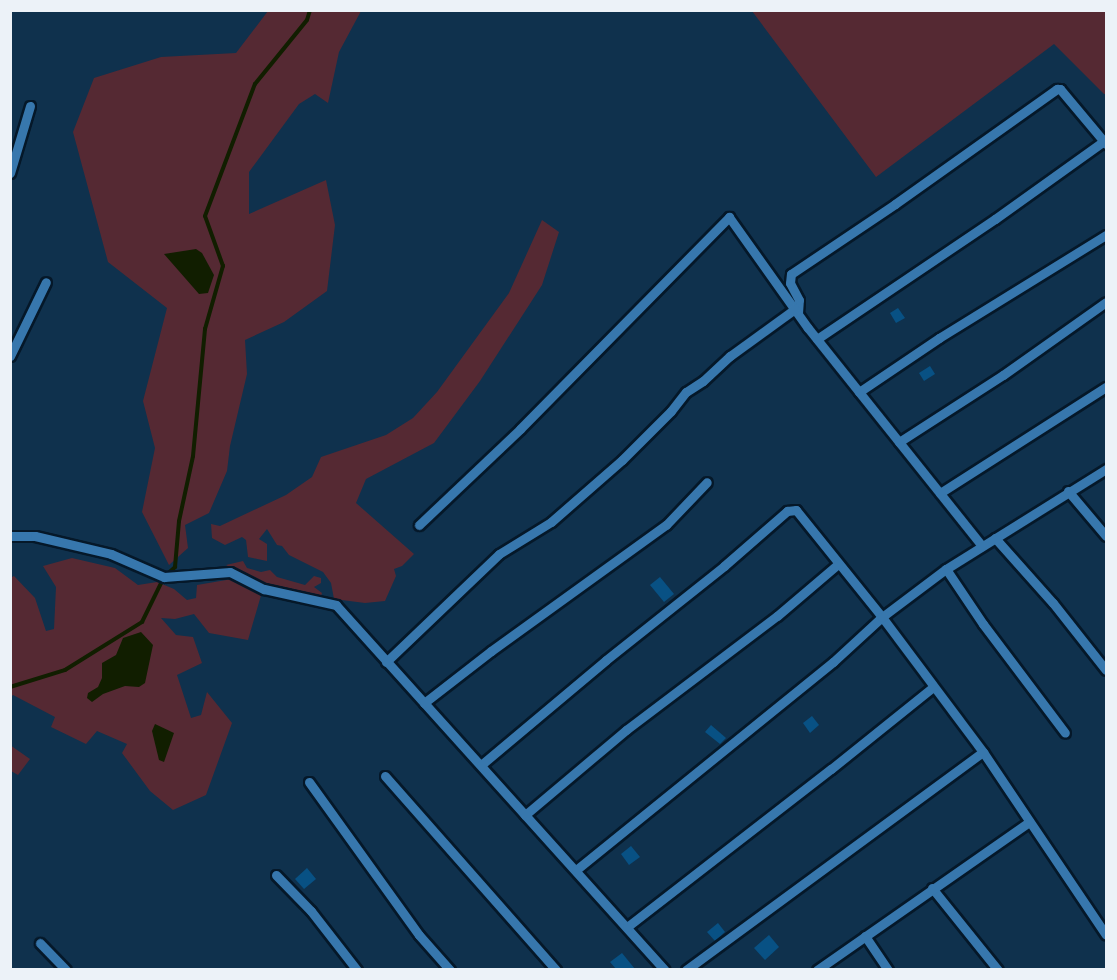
<!DOCTYPE html>
<html>
<head>
<meta charset="utf-8">
<style>
  body { margin:0 }
  #map { position:relative; width:1117px; height:980px; overflow:hidden; background:#0f314d; font-family:Lato,sans-serif }
  div>[style] { position:absolute }
  [style*='--x'] { left:calc(var(--x)*1px); top:calc(var(--y)*1px); width:calc(var(--w)*1px); rotate:calc(var(--a)*1deg) }
  .green>* { inset:0; background:#552933 }
  .water>* { inset:0; background:#111e00 }
  .stream>* { height:4px; margin:-2px; padding:0 2px; transform-origin:2px; border-radius:2px; background:#111e00 }
  .building>* { inset:0; background:#085184 }
  .roads { filter:drop-shadow(2px 0 #051829) drop-shadow(-2px 0 #051829) drop-shadow(0 2px #051829) drop-shadow(0 -2px #051829) }
  .street>* { height:9px; margin:-4.5px; padding:0 4.5px; transform-origin:4.5px; border-radius:4.5px; background:#3777ad }
  span { translate:-50% -50%; white-space:nowrap; text-align:center; line-height:1.15; -webkit-text-stroke:6px #00182d; paint-order:stroke }
  .frame { position:absolute; inset:0; border:12px solid #ecf2f8; pointer-events:none }
</style>
</head>
<body>
<div id="map">
  <div class="green">
    <i style="clip-path:polygon(268px 11px,361px 11px,339px 52px,328px 103px,315px 94px,299px 104px,249px 172px,249px 214px,326px 180px,335px 225px,327px 291px,284px 322px,245px 340px,247px 374px,230px 446px,227px 471px,209px 513px,185px 525px,188px 548px,169px 565px,142px 512px,155px 448px,143px 401px,167px 308px,108px 262px,73px 132px,94px 78px,161px 57px,236px 53px)"></i>
    <i style="clip-path:polygon(752px 11px,1106px 11px,1106px 94px,1104px 94px,1054px 44px,876px 177px)"></i>
    <i style="clip-path:polygon(542px 220px,559px 232px,542px 285px,480px 381px,434px 443px,366px 479px,356px 503px,414px 554px,402px 566px,394px 569px,396px 576px,385px 601px,365px 603px,334px 599px,331px 583px,323px 572px,289px 555px,282px 546px,277px 545px,267px 529px,259px 539px,267px 544px,267px 561px,248px 557px,246px 540px,242px 537px,225px 545px,212px 538px,211px 524px,220px 526px,286px 495px,312px 477px,321px 457px,386px 435px,413px 418px,437px 392px,509px 293px)"></i>
    <i style="clip-path:polygon(72px 558px,115px 568px,138px 585px,157px 582px,174px 589px,187px 600px,196px 598px,197px 585px,238px 578px,262px 592px,248px 640px,209px 633px,194px 614px,175px 619px,161px 618px,176px 635px,193px 637px,202px 663px,177px 675px,191px 718px,201px 715px,207px 692px,232px 723px,206px 795px,173px 810px,150px 791px,122px 753px,127px 744px,97px 731px,86px 744px,51px 727px,55px 717px,13px 695px,11px 697px,10px 578px,14px 576px,35px 598px,46px 631px,54px 629px,56px 587px,43px 566px)"></i>
    <i style="clip-path:polygon(243px 561px,247px 568px,261px 572px,270px 570px,277px 577px,305px 585px,314px 576px,321px 578px,321px 583px,314px 587px,322px 593px,321px 596px,265px 586px,226px 565px)"></i>
    <i style="clip-path:polygon(10px 745px,30px 759px,18px 775px,11px 771px)"></i>
  </div>
  <div class="water">
    <i style="clip-path:polygon(196px 249px,202px 253px,214px 275px,208px 293px,199px 294px,164px 254px)"></i>
    <i style="clip-path:polygon(141px 632px,153px 645px,145px 683px,139px 687px,125px 686px,103px 694px,92px 702px,87px 698px,88px 693px,98px 687px,102px 678px,102px 663px,116px 655px,123px 638px)"></i>
    <i style="clip-path:polygon(155px 724px,174px 733px,164px 762px,159px 760px,152px 731px)"></i>
  </div>
  <div class="stream">
    <i style="--x:10;--y:687;--w:58;--a:-17.2"></i>
    <i style="--x:65;--y:670;--w:91;--a:-31.9"></i>
    <i style="--x:142;--y:622;--w:50;--a:-63.9"></i>
    <i style="--x:164;--y:577;--w:15;--a:-42"></i>
    <i style="--x:175;--y:567;--w:46;--a:-85"></i>
    <i style="--x:179;--y:521;--w:66;--a:-77.8"></i>
    <i style="--x:193;--y:456;--w:128;--a:-84.6"></i>
    <i style="--x:205;--y:329;--w:66;--a:-74.1"></i>
    <i style="--x:223;--y:266;--w:53;--a:-109.8"></i>
    <i style="--x:205;--y:216;--w:141;--a:-69.3"></i>
    <i style="--x:255;--y:84;--w:82;--a:-50.9"></i>
    <i style="--x:307;--y:20;--w:10;--a:-73"></i>
  </div>
  <div class="building">
    <i style="clip-path:polygon(898px 308px,905px 318px,896px 323px,890px 313px)"></i>
    <i style="clip-path:polygon(930px 366px,935px 374px,924px 381px,919px 373px)"></i>
    <i style="clip-path:polygon(660px 577px,674px 594px,664px 602px,650px 585px)"></i>
    <i style="clip-path:polygon(812px 716px,819px 725px,810px 733px,803px 723px)"></i>
    <i style="clip-path:polygon(711px 725px,726px 738px,720px 744px,705px 732px)"></i>
    <i style="clip-path:polygon(631px 846px,640px 857px,629px 865px,621px 854px)"></i>
    <i style="clip-path:polygon(307px 868px,316px 879px,304px 889px,295px 879px)"></i>
    <i style="clip-path:polygon(718px 923px,725px 932px,715px 941px,707px 932px)"></i>
    <i style="clip-path:polygon(769px 935px,779px 947px,765px 960px,754px 948px)"></i>
    <i style="clip-path:polygon(622px 953px,635px 969px,616px 969px,610px 962px)"></i>
  </div>
  <div class="roads">
    <div class="street">
      <i style="--x:10;--y:173;--w:70;--a:-73.4"></i>
      <i style="--x:798;--y:313;--w:13;--a:-86"></i>
      <i style="--x:799;--y:300;--w:19;--a:-118"></i>
      <i style="--x:790;--y:283;--w:9;--a:-84"></i>
      <i style="--x:791;--y:274;--w:125;--a:-33.9"></i>
      <i style="--x:895;--y:204;--w:199;--a:-35.4"></i>
      <i style="--x:1057;--y:89;--w:3;--a:0"></i>
      <i style="--x:1060;--y:89;--w:72;--a:50.1"></i>
      <i style="--x:817;--y:339;--w:215;--a:-34"></i>
      <i style="--x:995;--y:219;--w:134;--a:-35.6"></i>
      <i style="--x:10;--y:356;--w:82;--a:-64.1"></i>
      <i style="--x:859;--y:392;--w:97;--a:-34"></i>
      <i style="--x:939;--y:338;--w:196;--a:-31.7"></i>
      <i style="--x:899;--y:442;--w:124;--a:-32.8"></i>
      <i style="--x:1003;--y:375;--w:126;--a:-35.3"></i>
      <i style="--x:1068;--y:491;--w:59;--a:49.8"></i>
      <i style="--x:940;--y:493;--w:197;--a:-32.6"></i>
      <i style="--x:419;--y:525;--w:139;--a:-43.5"></i>
      <i style="--x:520;--y:429;--w:298;--a:-45.4"></i>
      <i style="--x:729;--y:217;--w:136;--a:54.6"></i>
      <i style="--x:808;--y:328;--w:279;--a:51.4"></i>
      <i style="--x:10;--y:536;--w:25;--a:0"></i>
      <i style="--x:35;--y:536;--w:78;--a:13.3"></i>
      <i style="--x:111;--y:554;--w:58;--a:23.5"></i>
      <i style="--x:164;--y:577;--w:66;--a:-4.3"></i>
      <i style="--x:230;--y:572;--w:38;--a:27"></i>
      <i style="--x:264;--y:589;--w:74;--a:12.5"></i>
      <i style="--x:336;--y:605;--w:491;--a:48"></i>
      <i style="--x:995;--y:538;--w:87;--a:48.3"></i>
      <i style="--x:1053;--y:603;--w:85;--a:51.7"></i>
      <i style="--x:946;--y:569;--w:66;--a:56.1"></i>
      <i style="--x:983;--y:624;--w:136;--a:53"></i>
      <i style="--x:386;--y:662;--w:156;--a:-43.7"></i>
      <i style="--x:499;--y:554;--w:61;--a:-31.6"></i>
      <i style="--x:551;--y:522;--w:94;--a:-41.1"></i>
      <i style="--x:622;--y:460;--w:69;--a:-45"></i>
      <i style="--x:671;--y:411;--w:24;--a:-52"></i>
      <i style="--x:686;--y:392;--w:20;--a:-33"></i>
      <i style="--x:703;--y:381;--w:37;--a:-43"></i>
      <i style="--x:730;--y:356;--w:80;--a:-35.9"></i>
      <i style="--x:424;--y:703;--w:85;--a:-37.8"></i>
      <i style="--x:491;--y:651;--w:216;--a:-35.8"></i>
      <i style="--x:666;--y:525;--w:59;--a:-46.4"></i>
      <i style="--x:481;--y:765;--w:163;--a:-40"></i>
      <i style="--x:606;--y:660;--w:151;--a:-38.5"></i>
      <i style="--x:724;--y:566;--w:84;--a:-41.1"></i>
      <i style="--x:787;--y:511;--w:9;--a:-6"></i>
      <i style="--x:796;--y:510;--w:137;--a:51.2"></i>
      <i style="--x:882;--y:617;--w:169;--a:53.2"></i>
      <i style="--x:983;--y:752;--w:220;--a:56.1"></i>
      <i style="--x:385;--y:776;--w:259;--a:48.6"></i>
      <i style="--x:309;--y:782;--w:188;--a:54.3"></i>
      <i style="--x:419;--y:935;--w:47;--a:48.5"></i>
      <i style="--x:525;--y:815;--w:132;--a:-40.1"></i>
      <i style="--x:626;--y:730;--w:189;--a:-37.1"></i>
      <i style="--x:777;--y:616;--w:80;--a:-40.4"></i>
      <i style="--x:576;--y:870;--w:331;--a:-39"></i>
      <i style="--x:833;--y:662;--w:67;--a:-42.6"></i>
      <i style="--x:882;--y:617;--w:80;--a:-36.9"></i>
      <i style="--x:946;--y:569;--w:189;--a:-32"></i>
      <i style="--x:276;--y:875;--w:50;--a:45.8"></i>
      <i style="--x:311;--y:911;--w:75;--a:52.1"></i>
      <i style="--x:932;--y:888;--w:105;--a:51.2"></i>
      <i style="--x:627;--y:927;--w:258;--a:-37.8"></i>
      <i style="--x:831;--y:769;--w:131;--a:-38.8"></i>
      <i style="--x:865;--y:936;--w:41;--a:55.9"></i>
      <i style="--x:40;--y:943;--w:37;--a:46"></i>
      <i style="--x:686;--y:970;--w:368;--a:-36.3"></i>
      <i style="--x:817;--y:970;--w:259;--a:-34.9"></i>
    </div>
  </div>
  <div class="frame"></div>
</div>
</body>
</html>
